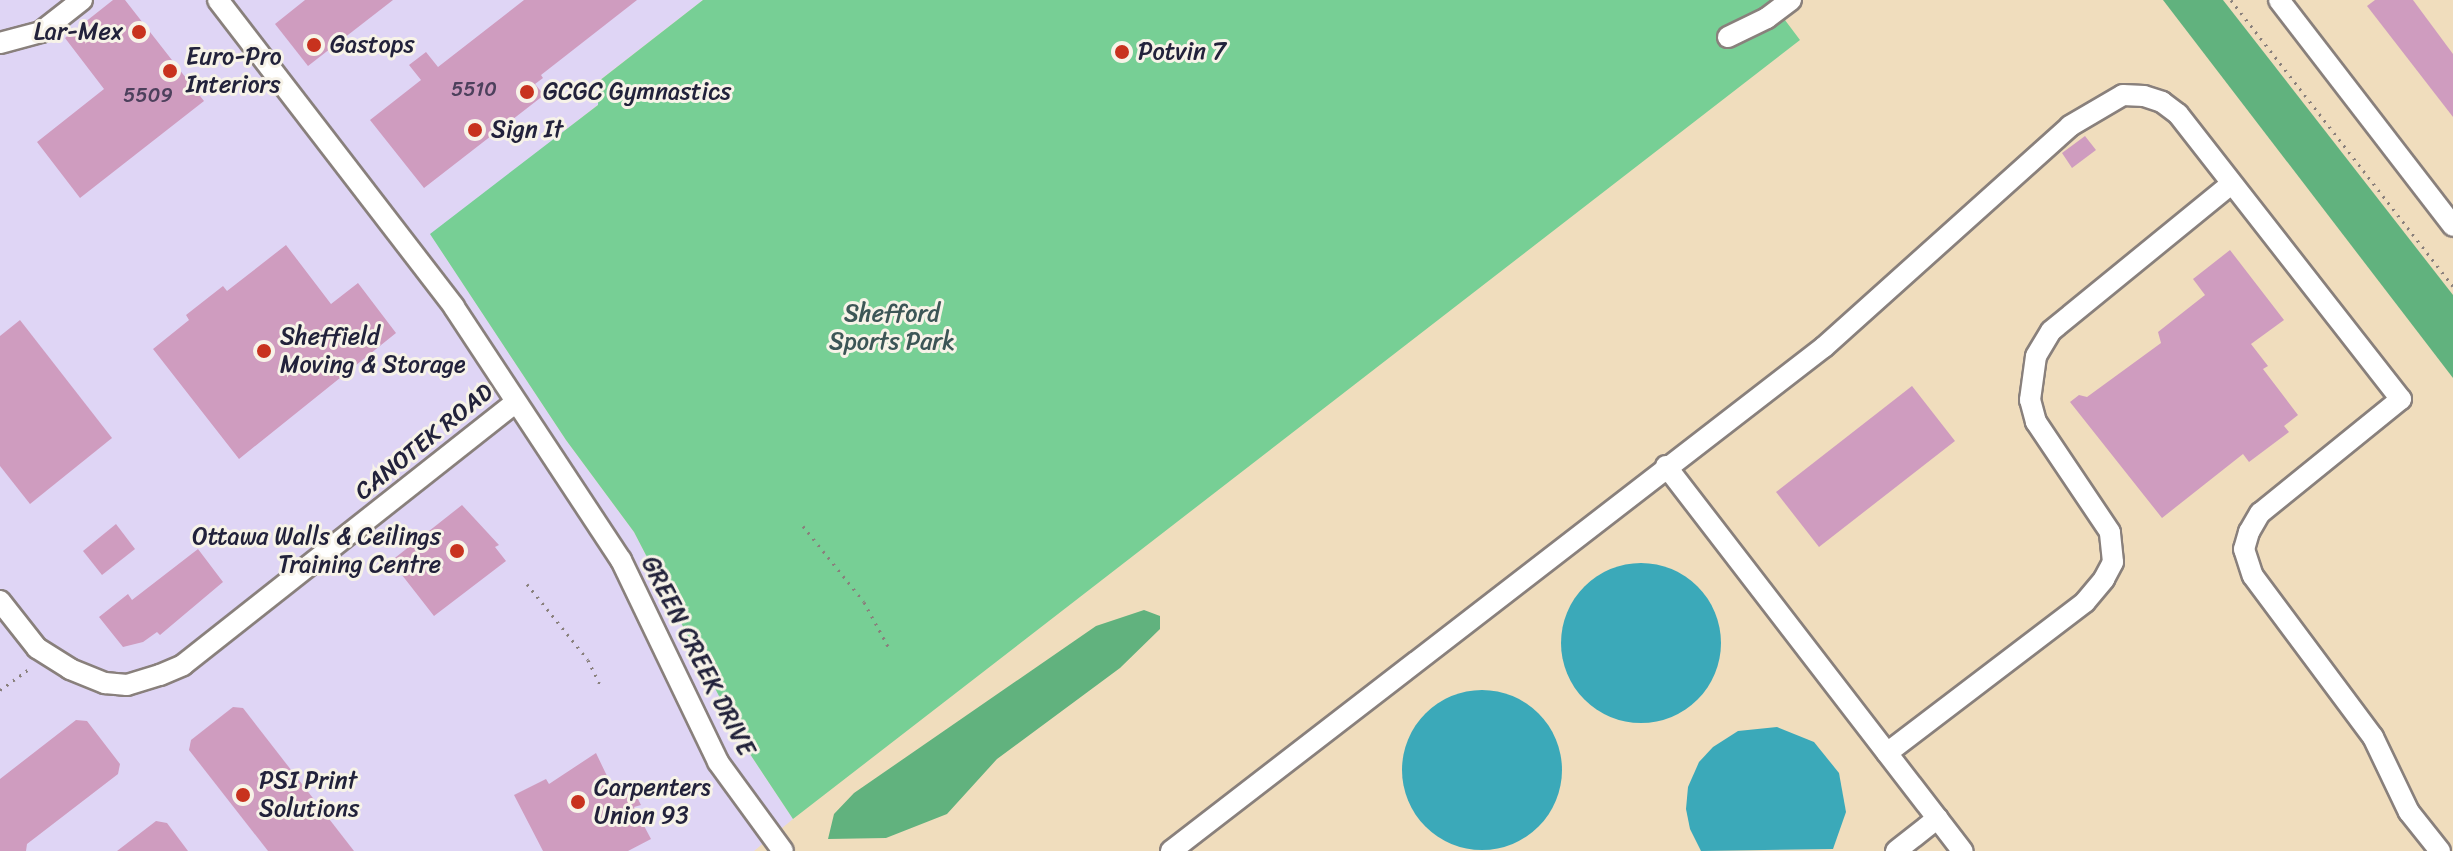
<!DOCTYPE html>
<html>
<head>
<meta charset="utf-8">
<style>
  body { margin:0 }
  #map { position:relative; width:2453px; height:851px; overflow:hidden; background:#f0ddbd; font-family:Sriracha,sans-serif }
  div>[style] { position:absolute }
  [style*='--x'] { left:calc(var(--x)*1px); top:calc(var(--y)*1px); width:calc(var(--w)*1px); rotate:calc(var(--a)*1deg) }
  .built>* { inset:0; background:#dfd5f5 }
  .green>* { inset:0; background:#77cf95 }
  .forest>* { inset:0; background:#61b27e }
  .water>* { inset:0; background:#3ba9b9 }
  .round { border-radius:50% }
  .building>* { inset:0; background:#cf9cbf }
  .path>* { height:3px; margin-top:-1.5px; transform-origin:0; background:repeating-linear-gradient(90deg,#89807c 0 2px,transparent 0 8px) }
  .roads { filter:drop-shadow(2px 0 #89807c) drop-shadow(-2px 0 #89807c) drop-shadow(0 2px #89807c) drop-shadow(0 -2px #89807c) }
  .minor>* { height:20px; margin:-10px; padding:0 10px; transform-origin:10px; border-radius:10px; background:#fff }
  .dots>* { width:22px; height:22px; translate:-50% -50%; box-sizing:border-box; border:4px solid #f7f3e8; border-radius:50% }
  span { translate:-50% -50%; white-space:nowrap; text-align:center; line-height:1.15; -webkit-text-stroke:6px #f7f3e8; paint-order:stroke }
  .number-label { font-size:20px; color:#4d405c }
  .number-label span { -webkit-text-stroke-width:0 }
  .poi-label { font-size:24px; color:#22223b }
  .right { translate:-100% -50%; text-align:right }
  .left { translate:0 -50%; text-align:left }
  .park-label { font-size:24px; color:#3c5656 }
  .street-label { font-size:24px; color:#22223b }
</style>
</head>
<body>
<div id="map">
  <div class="built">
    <i style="clip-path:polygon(0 0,703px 0,600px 80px,599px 104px,431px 235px,566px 440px,634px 532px,746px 748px,793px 819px,754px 851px,0 851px)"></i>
  </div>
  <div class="green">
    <i style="clip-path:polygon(703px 0,1770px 0,1800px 40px,793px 819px,746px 748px,634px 532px,566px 440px,430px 234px,598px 105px,599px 81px)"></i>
  </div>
  <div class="forest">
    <i style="clip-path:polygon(2163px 0,2223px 0,2453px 295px,2453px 378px)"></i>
    <i style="clip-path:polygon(1144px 610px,1160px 616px,1160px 629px,1120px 668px,997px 759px,947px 814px,886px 838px,828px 839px,834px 814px,854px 793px,1096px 626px)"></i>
  </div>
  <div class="water">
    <i class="round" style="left:1561px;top:563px;width:160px;height:160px"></i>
    <i class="round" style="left:1402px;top:690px;width:160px;height:160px"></i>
    <i style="clip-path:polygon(1777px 727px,1814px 742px,1839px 773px,1846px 812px,1833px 849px,1701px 851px,1690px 829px,1686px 809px,1688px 787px,1699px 762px,1713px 747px,1738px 731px)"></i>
  </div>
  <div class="building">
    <i style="clip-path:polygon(113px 0,125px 0,204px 101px,80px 198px,37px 142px,104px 89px,65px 38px)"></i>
    <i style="clip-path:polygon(305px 0,393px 0,308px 66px,275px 24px)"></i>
    <i style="clip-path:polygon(524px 0,637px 0,541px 75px,543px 78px,535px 84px,544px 95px,424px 188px,370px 120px,421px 80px,409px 65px,426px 52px,438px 67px)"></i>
    <i style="clip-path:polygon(2375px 0,2413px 0,2453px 54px,2453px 117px,2367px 6px)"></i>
    <i style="clip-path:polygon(2085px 136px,2096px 150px,2072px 168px,2062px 153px)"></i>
    <i style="clip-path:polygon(286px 245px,331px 304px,358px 283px,396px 333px,239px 459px,153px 349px,189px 320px,186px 315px,223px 286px,227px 291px)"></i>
    <i style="clip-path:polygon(2230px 250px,2284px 320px,2251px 344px,2268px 366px,2263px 369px,2298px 415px,2284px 426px,2289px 432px,2249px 462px,2243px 454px,2162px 518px,2070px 402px,2079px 395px,2087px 397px,2161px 343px,2158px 332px,2205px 295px,2193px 279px)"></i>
    <i style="clip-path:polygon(20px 320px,112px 438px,30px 504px,0 466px,0 336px)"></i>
    <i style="clip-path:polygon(1912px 386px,1955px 441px,1819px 547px,1776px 492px)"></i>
    <i style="clip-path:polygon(462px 505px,499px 545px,495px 547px,506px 561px,434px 616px,391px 561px)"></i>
    <i style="clip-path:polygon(116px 524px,135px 549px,102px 575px,83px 551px)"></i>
    <i style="clip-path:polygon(198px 549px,223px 582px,160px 635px,157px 632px,143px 642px,123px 647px,99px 617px,128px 594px,132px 600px)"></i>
    <i style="clip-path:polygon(233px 707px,243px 708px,354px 851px,268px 851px,189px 750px,191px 740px)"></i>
    <i style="clip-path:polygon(76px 720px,87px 721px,120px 764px,118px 774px,27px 844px,26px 851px,0 851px,0 779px)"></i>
    <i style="clip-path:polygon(596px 753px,618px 799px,634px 791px,641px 805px,634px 807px,651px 839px,628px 851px,543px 851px,514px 795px,546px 779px,549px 784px)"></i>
    <i style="clip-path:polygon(156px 821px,167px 823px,188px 851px,117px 851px)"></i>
  </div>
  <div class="path">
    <i style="--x:2231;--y:0;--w:362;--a:52.2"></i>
    <i style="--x:803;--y:526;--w:97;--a:51.2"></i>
    <i style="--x:864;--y:602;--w:52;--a:61.5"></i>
    <i style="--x:527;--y:584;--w:97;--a:51.2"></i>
    <i style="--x:588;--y:660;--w:28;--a:64"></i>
    <i style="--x:0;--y:690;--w:37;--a:-36"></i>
  </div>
  <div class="roads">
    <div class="minor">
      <i style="--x:218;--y:0;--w:387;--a:52.4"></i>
      <i style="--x:454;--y:307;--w:303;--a:56.6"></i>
      <i style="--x:621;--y:560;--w:224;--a:64.3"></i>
      <i style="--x:718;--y:762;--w:110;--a:53.9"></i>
      <i style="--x:2279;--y:0;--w:285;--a:52.4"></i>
      <i style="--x:1728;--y:37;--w:43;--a:-26"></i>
      <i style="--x:1767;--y:18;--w:30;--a:-37"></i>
      <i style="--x:0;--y:43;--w:42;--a:-15"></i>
      <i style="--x:41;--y:32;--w:52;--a:-38"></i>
      <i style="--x:1666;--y:466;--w:486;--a:52.4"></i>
      <i style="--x:0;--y:601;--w:60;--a:51.8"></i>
      <i style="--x:37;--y:648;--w:39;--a:32"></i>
      <i style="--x:70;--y:669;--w:38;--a:22"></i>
      <i style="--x:105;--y:683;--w:22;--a:5"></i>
      <i style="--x:127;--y:685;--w:34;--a:-17"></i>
      <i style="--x:160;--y:675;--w:25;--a:-23"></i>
      <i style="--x:183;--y:665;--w:423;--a:-38.3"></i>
      <i style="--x:1887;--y:753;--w:249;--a:-37.3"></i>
      <i style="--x:2085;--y:602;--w:30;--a:-50"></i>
      <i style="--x:2104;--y:579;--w:19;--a:-62"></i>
      <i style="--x:2113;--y:562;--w:30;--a:-96"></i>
      <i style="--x:2110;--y:532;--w:133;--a:-123.9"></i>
      <i style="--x:2036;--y:422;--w:23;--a:-105"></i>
      <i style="--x:2030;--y:400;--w:44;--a:-82.2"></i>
      <i style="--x:2036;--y:356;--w:29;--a:-59"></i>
      <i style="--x:2051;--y:331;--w:232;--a:-39.2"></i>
      <i style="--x:1171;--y:851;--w:825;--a:-37.66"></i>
      <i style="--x:1824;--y:347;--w:331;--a:-41.9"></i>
      <i style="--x:2070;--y:126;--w:61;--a:-30.3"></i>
      <i style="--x:2123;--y:95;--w:21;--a:3"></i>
      <i style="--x:2144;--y:96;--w:19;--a:18"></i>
      <i style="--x:2162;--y:102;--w:20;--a:37"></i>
      <i style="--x:2178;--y:114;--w:362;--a:52"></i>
      <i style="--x:2401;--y:399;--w:181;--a:141"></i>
      <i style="--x:2260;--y:513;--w:22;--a:120"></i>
      <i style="--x:2249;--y:532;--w:18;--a:106"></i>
      <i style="--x:2244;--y:549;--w:28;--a:72"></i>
      <i style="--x:2253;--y:576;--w:201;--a:53.3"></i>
      <i style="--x:2373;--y:737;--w:83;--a:64.4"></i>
      <i style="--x:2409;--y:812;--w:50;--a:51.5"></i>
      <i style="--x:1896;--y:851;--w:53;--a:-38.2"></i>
    </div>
  </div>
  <div class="dots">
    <i style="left:139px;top:32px;background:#c8321e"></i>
    <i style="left:314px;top:45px;background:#c8321e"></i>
    <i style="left:1122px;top:52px;background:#c8321e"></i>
    <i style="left:170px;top:71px;background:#c8321e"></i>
    <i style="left:527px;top:92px;background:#c8321e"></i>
    <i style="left:475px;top:130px;background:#c8321e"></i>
    <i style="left:264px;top:351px;background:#c8321e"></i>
    <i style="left:457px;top:551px;background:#c8321e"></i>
    <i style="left:243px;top:795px;background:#c8321e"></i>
    <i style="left:578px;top:802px;background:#c8321e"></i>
  </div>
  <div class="number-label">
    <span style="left:474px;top:89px">5510</span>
    <span style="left:148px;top:95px">5509</span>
  </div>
  <div class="poi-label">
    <span class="right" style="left:123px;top:32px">Lar-Mex</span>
    <span class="left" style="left:330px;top:45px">Gastops</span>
    <span class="left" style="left:1138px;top:52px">Potvin 7</span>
    <span class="left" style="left:186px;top:71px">Euro-Pro<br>Interiors</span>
    <span class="left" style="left:543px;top:92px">GCGC Gymnastics</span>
    <span class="left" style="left:491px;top:130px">Sign It</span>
    <span class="left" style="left:280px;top:351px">Sheffield<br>Moving &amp; Storage</span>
    <span class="right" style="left:441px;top:551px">Ottawa Walls &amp; Ceilings<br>Training Centre</span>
    <span class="left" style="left:259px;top:795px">PSI Print<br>Solutions</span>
    <span class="left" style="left:594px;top:802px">Carpenters<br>Union 93</span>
  </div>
  <div class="park-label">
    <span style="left:892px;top:328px">Shefford<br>Sports Park</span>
  </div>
  <div class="street-label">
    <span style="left:424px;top:442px;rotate:-39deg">CANOTEK ROAD</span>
    <span style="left:698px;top:656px;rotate:63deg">GREEN CREEK DRIVE</span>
  </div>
</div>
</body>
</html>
